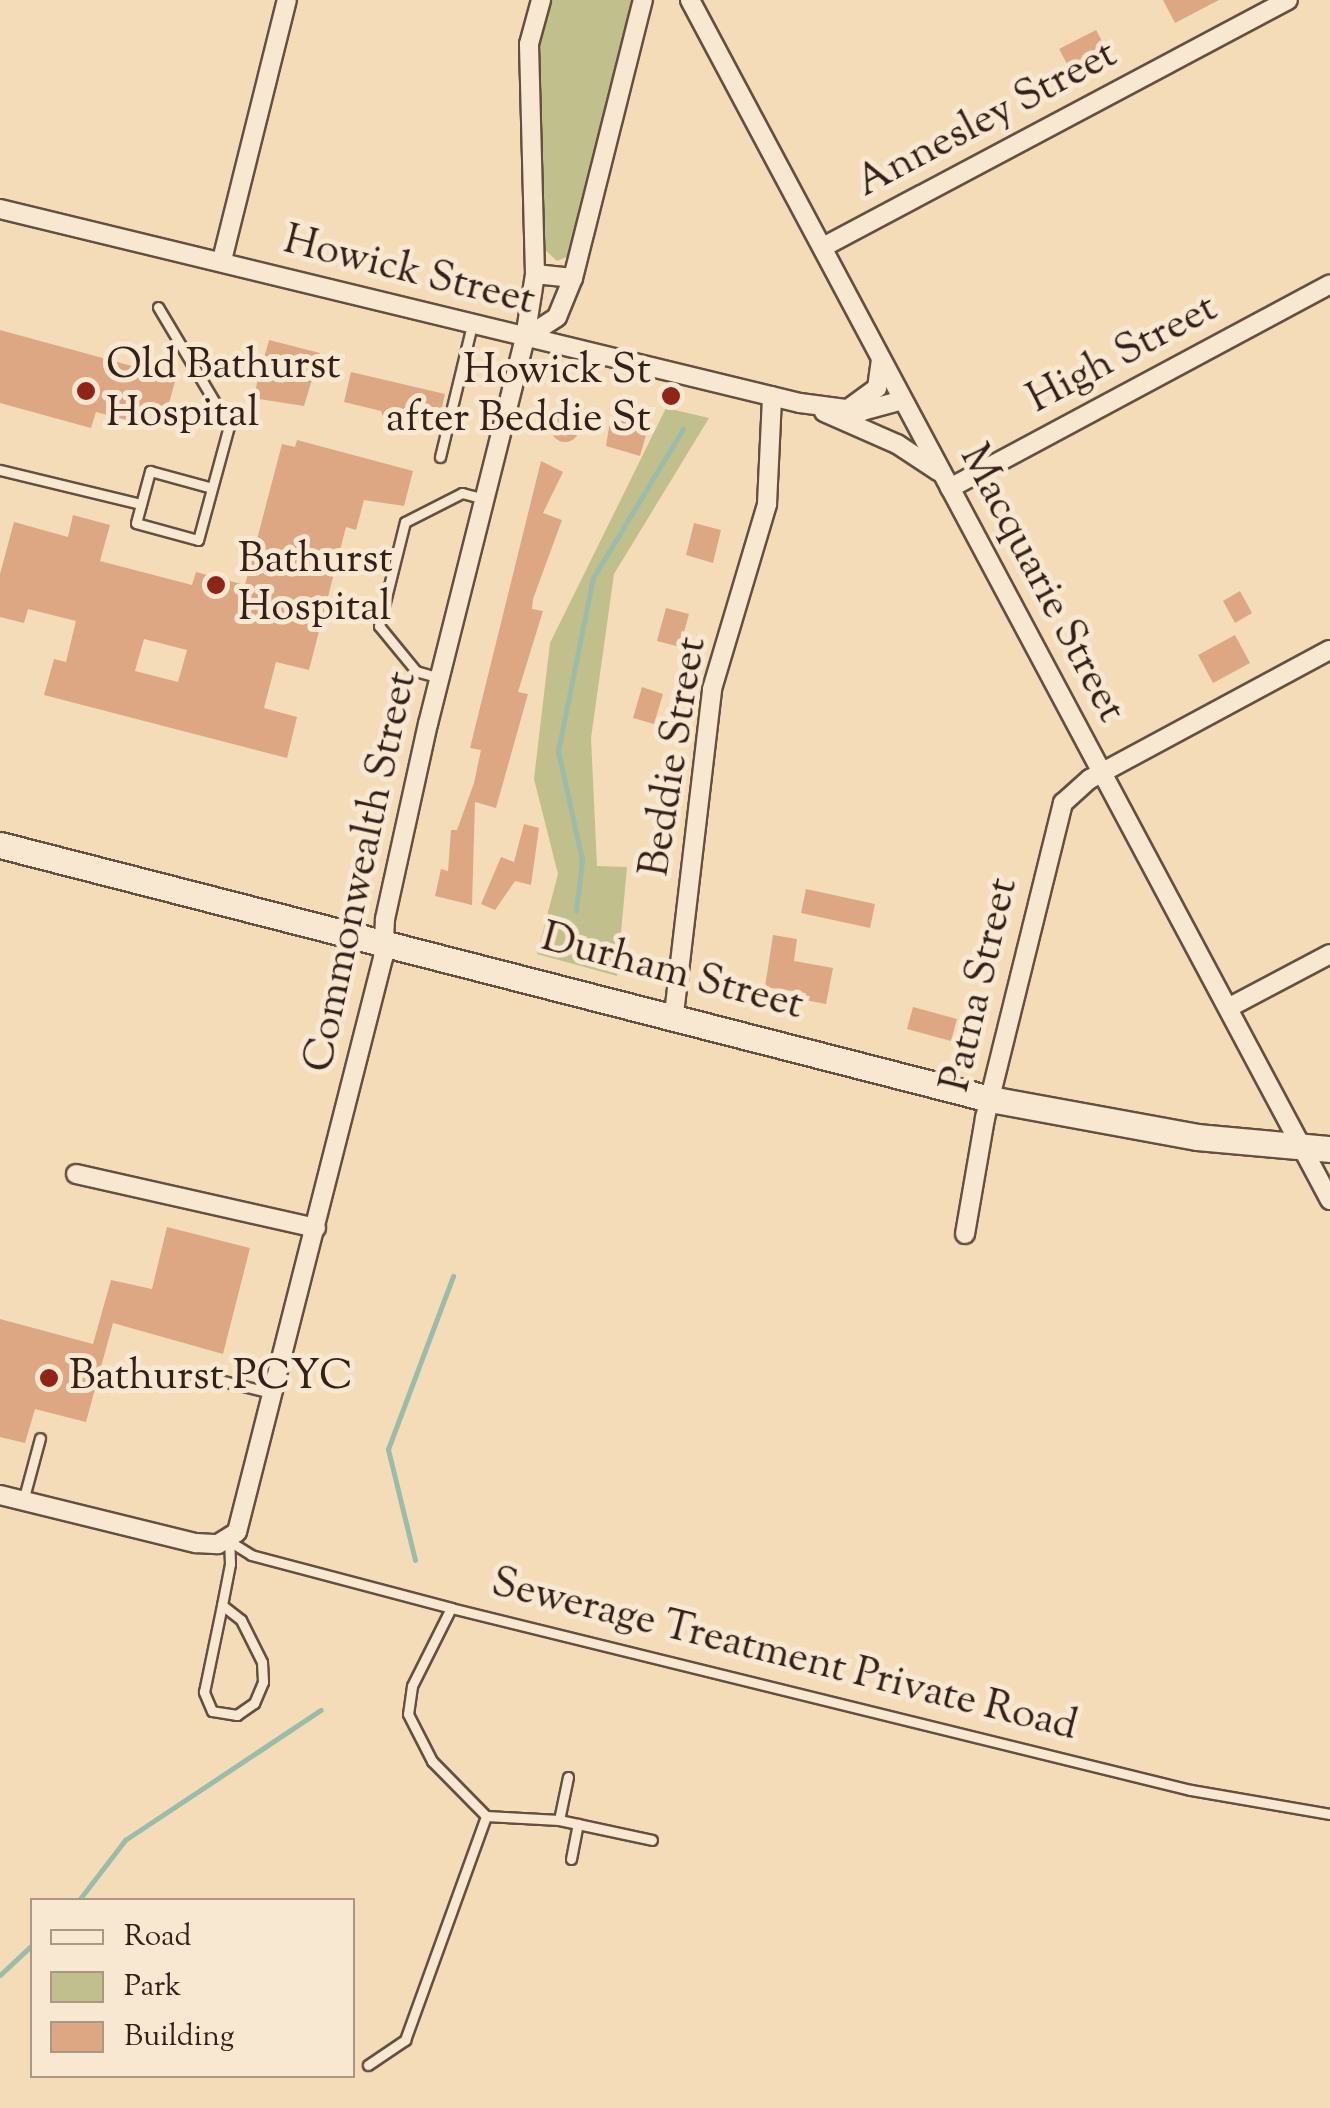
<!DOCTYPE html>
<html>
<head>
<meta charset="utf-8">
<style>
  body { margin:0 }
  #map { position:relative; width:1330px; height:2108px; overflow:hidden; background:#f4dcb8; font-family:"Sorts Mill Goudy",serif }
  div>[style] { position:absolute }
  [style*='--x'] { left:calc(var(--x)*1px); top:calc(var(--y)*1px); width:calc(var(--w)*1px); rotate:calc(var(--a)*1deg) }
  .green>* { inset:0; background:#c1bf8b }
  .stream>* { height:5px; margin:-2.5px; padding:0 2.5px; transform-origin:2.5px; border-radius:2.5px; background:#9cbcab }
  .building>* { inset:0; background:#dea783 }
  .round { border-radius:50% }
  .roads { filter:drop-shadow(2px 0 #654f41) drop-shadow(-2px 0 #654f41) drop-shadow(0 2px #654f41) drop-shadow(0 -2px #654f41) }
  .service>* { height:9px; margin:-4.5px; padding:0 4.5px; transform-origin:4.5px; border-radius:4.5px; background:#f8e8d1 }
  .minor>* { height:18px; margin:-9px; padding:0 9px; transform-origin:9px; border-radius:9px; background:#f8e8d1 }
  .secondary>* { height:25px; margin:-12.5px; padding:0 12.5px; transform-origin:12.5px; border-radius:12.5px; background:#f8e8d1 }
  .dots>* { width:28px; height:28px; translate:-50% -50%; box-sizing:border-box; border:5px solid #f8e8d1; border-radius:50% }
  span { translate:-50% -50%; white-space:nowrap; text-align:center; line-height:1.15; -webkit-text-stroke:10px #f8e8d1; paint-order:stroke }
  .street-label { font-size:42px; color:#352019 }
  .poi-label { font-size:42px; color:#352019 }
  .left { translate:0 -50%; text-align:left }
  .right { translate:-100% -50%; text-align:right }
  .legend { position:absolute; left:30px; top:1898px; width:325px; height:180px; box-sizing:border-box; background:#f8e8d1; border:2px solid #aa9887; margin:0; padding:12px 18px; list-style:none; font-size:30px; color:#352019 }
  .legend li { display:flex; align-items:center; gap:20px; height:50px }
  .legend b { width:50px; border:2px solid #aa9887 }
</style>
</head>
<body>
<div id="map">
  <div class="green">
    <i style="clip-path:polygon(550px 0,634px 0,571px 255px,557px 261px,542px 247px,538px 51px)"></i>
    <i style="clip-path:polygon(666px 408px,709px 418px,614px 574px,591px 738px,597px 866px,627px 867px,617px 976px,537px 954px,558px 874px,534px 779px,550px 643px)"></i>
  </div>
  <div class="stream">
    <i style="--x:576;--y:911;--w:51;--a:-83.3"></i>
    <i style="--x:582;--y:860;--w:112;--a:-102.4"></i>
    <i style="--x:558;--y:751;--w:177;--a:-78.6"></i>
    <i style="--x:593;--y:578;--w:174;--a:-58.9"></i>
    <i style="--x:415;--y:1560;--w:114;--a:-103.7"></i>
    <i style="--x:388;--y:1449;--w:185;--a:-69.4"></i>
    <i style="--x:79;--y:1900;--w:76;--a:-52.5"></i>
    <i style="--x:125;--y:1840;--w:235;--a:-33.6"></i>
    <i style="--x:0;--y:1975;--w:44;--a:-43.2"></i>
  </div>
  <div class="building">
    <i style="clip-path:polygon(1163px 0,1219px 0,1175px 23px)"></i>
    <i style="clip-path:polygon(1096px 30px,1110px 56px,1073px 75px,1059px 49px)"></i>
    <i style="clip-path:polygon(0 330px,176px 378px,166px 414px,150px 410px,146px 425px,96px 412px,91px 428px,0 403px)"></i>
    <i style="clip-path:polygon(269px 340px,320px 353px,304px 406px,253px 398px)"></i>
    <i style="clip-path:polygon(351px 372px,445px 394px,437px 429px,384px 420px,381px 411px,344px 402px)"></i>
    <i class="round" style="left:551px;top:414px;width:28px;height:28px"></i>
    <i style="clip-path:polygon(620px 420px,648px 428px,640px 456px,606px 446px,610px 421px)"></i>
    <i style="clip-path:polygon(evenodd,297px 440px,413px 471px,404px 506px,364px 500px,356px 530px,346px 527px,309px 670px,276px 662px,264px 708px,297px 717px,287px 758px,44px 695px,54px 659px,66px 662px,76px 621px,28px 609px,24px 623px,0 617px,0 574px,14px 522px,68px 537px,73px 515px,110px 525px,100px 561px,192px 585px,196px 572px,245px 585px,282px 444px,295px 447px,297px 440px,144px 639px,187px 650px,178px 682px,135px 671px,144px 639px)"></i>
    <i style="clip-path:polygon(541px 461px,563px 472px,543px 513px,562px 520px,533px 599px,532px 609px,543px 611px,518px 692px,528px 694px,496px 808px,475px 802px,472px 905px,435px 896px,441px 869px,448px 871px,451px 830px,457px 830px,474px 783px,481px 750px,470px 748px)"></i>
    <i style="clip-path:polygon(694px 523px,721px 530px,713px 563px,686px 555px)"></i>
    <i style="clip-path:polygon(1240px 591px,1252px 613px,1235px 623px,1223px 601px)"></i>
    <i style="clip-path:polygon(666px 608px,689px 614px,680px 647px,657px 641px)"></i>
    <i style="clip-path:polygon(1235px 635px,1250px 663px,1213px 683px,1198px 655px)"></i>
    <i style="clip-path:polygon(642px 687px,663px 694px,654px 724px,633px 718px)"></i>
    <i style="clip-path:polygon(524px 824px,539px 828px,531px 885px,515px 881px,495px 910px,481px 904px,501px 857px,514px 862px)"></i>
    <i style="clip-path:polygon(806px 889px,875px 904px,870px 928px,801px 913px)"></i>
    <i style="clip-path:polygon(773px 935px,797px 939px,794px 961px,833px 968px,826px 1004px,805px 1000px,806px 993px,765px 987px)"></i>
    <i style="clip-path:polygon(913px 1007px,957px 1019px,951px 1041px,907px 1029px)"></i>
    <i style="clip-path:polygon(167px 1227px,250px 1248px,223px 1354px,113px 1323px,86px 1422px,35px 1409px,25px 1443px,0 1437px,0 1319px,93px 1344px,111px 1280px,152px 1289px)"></i>
  </div>
  <div class="roads">
    <div class="service">
      <i style="--x:158;--y:307;--w:139;--a:59.2"></i>
      <i style="--x:229;--y:426;--w:118;--a:105.2"></i>
      <i style="--x:198;--y:540;--w:64;--a:-164.7"></i>
      <i style="--x:136;--y:523;--w:54;--a:-74.9"></i>
      <i style="--x:150;--y:471;--w:64;--a:15.3"></i>
      <i style="--x:440;--y:457;--w:136;--a:-76.4"></i>
      <i style="--x:0;--y:470;--w:145;--a:13.6"></i>
      <i style="--x:440;--y:678;--w:25;--a:-164"></i>
      <i style="--x:416;--y:671;--w:58;--a:-129.4"></i>
      <i style="--x:379;--y:626;--w:107;--a:-76"></i>
      <i style="--x:405;--y:522;--w:64;--a:-27"></i>
      <i style="--x:462;--y:493;--w:23;--a:15"></i>
      <i style="--x:191;--y:1373;--w:82;--a:14"></i>
      <i style="--x:23;--y:1501;--w:65;--a:-74.9"></i>
      <i style="--x:229;--y:1541;--w:26;--a:32"></i>
      <i style="--x:251;--y:1555;--w:207;--a:14.8"></i>
      <i style="--x:451;--y:1608;--w:762;--a:13.82"></i>
      <i style="--x:1191;--y:1790;--w:141;--a:9.8"></i>
      <i style="--x:222;--y:1605;--w:24;--a:38"></i>
      <i style="--x:241;--y:1620;--w:47;--a:63.4"></i>
      <i style="--x:262;--y:1662;--w:20;--a:87"></i>
      <i style="--x:263;--y:1682;--w:23;--a:113"></i>
      <i style="--x:254;--y:1703;--w:21;--a:145"></i>
      <i style="--x:237;--y:1715;--w:25;--a:-171"></i>
      <i style="--x:212;--y:1711;--w:21;--a:-113"></i>
      <i style="--x:204;--y:1692;--w:89;--a:-78.3"></i>
      <i style="--x:222;--y:1605;--w:42;--a:-79"></i>
      <i style="--x:230;--y:1564;--w:23;--a:-92"></i>
      <i style="--x:451;--y:1608;--w:87;--a:116.6"></i>
      <i style="--x:412;--y:1686;--w:28;--a:98"></i>
      <i style="--x:408;--y:1714;--w:53;--a:62.9"></i>
      <i style="--x:432;--y:1761;--w:77;--a:45.5"></i>
      <i style="--x:486;--y:1816;--w:73;--a:3.1"></i>
      <i style="--x:559;--y:1820;--w:95;--a:12.1"></i>
      <i style="--x:559;--y:1820;--w:44;--a:-78.2"></i>
      <i style="--x:571;--y:1859;--w:36;--a:-79"></i>
      <i style="--x:368;--y:2065;--w:45;--a:-34"></i>
      <i style="--x:405;--y:2040;--w:238;--a:-70.1"></i>
    </div>
    <div class="minor">
      <i style="--x:690;--y:0;--w:1360;--a:61.93"></i>
      <i style="--x:0;--y:209;--w:823;--a:13.63"></i>
      <i style="--x:800;--y:403;--w:63;--a:7.4"></i>
      <i style="--x:862;--y:411;--w:42;--a:-15"></i>
      <i style="--x:825;--y:246;--w:524;--a:-27.98"></i>
      <i style="--x:222;--y:260;--w:268;--a:-76"></i>
      <i style="--x:535;--y:274;--w:38;--a:6"></i>
      <i style="--x:525;--y:338;--w:38;--a:-33"></i>
      <i style="--x:557;--y:317;--w:42;--a:-67.7"></i>
      <i style="--x:573;--y:278;--w:287;--a:-75.9"></i>
      <i style="--x:848;--y:409;--w:36;--a:-36"></i>
      <i style="--x:877;--y:388;--w:27;--a:-82"></i>
      <i style="--x:824;--y:412;--w:80;--a:23.7"></i>
      <i style="--x:897;--y:444;--w:49;--a:33.4"></i>
      <i style="--x:950;--y:488;--w:431;--a:-28.2"></i>
      <i style="--x:1228;--y:1008;--w:115;--a:-27.9"></i>
      <i style="--x:674;--y:1014;--w:327;--a:-83.3"></i>
      <i style="--x:712;--y:689;--w:193;--a:-73.4"></i>
      <i style="--x:767;--y:504;--w:108;--a:-87.3"></i>
      <i style="--x:76;--y:1174;--w:246;--a:12.7"></i>
      <i style="--x:965;--y:1234;--w:118;--a:-80.2"></i>
      <i style="--x:985;--y:1118;--w:325;--a:-76.1"></i>
      <i style="--x:1063;--y:803;--w:36;--a:-42"></i>
      <i style="--x:1090;--y:779;--w:272;--a:-28.3"></i>
      <i style="--x:0;--y:1495;--w:202;--a:13.8"></i>
      <i style="--x:196;--y:1543;--w:22;--a:3"></i>
      <i style="--x:218;--y:1544;--w:22;--a:-32"></i>
      <i style="--x:237;--y:1532;--w:592;--a:-75.73"></i>
      <i style="--x:383;--y:958;--w:39;--a:-87"></i>
      <i style="--x:385;--y:919;--w:200;--a:-77.6"></i>
      <i style="--x:428;--y:724;--w:398;--a:-75.9"></i>
      <i style="--x:525;--y:338;--w:65;--a:-81.1"></i>
      <i style="--x:535;--y:274;--w:230;--a:-91.5"></i>
      <i style="--x:529;--y:44;--w:46;--a:-74.7"></i>
    </div>
    <div class="secondary">
      <i style="--x:0;--y:845;--w:1022;--a:14.39"></i>
      <i style="--x:990;--y:1099;--w:210;--a:10.4"></i>
      <i style="--x:1197;--y:1137;--w:134;--a:5.2"></i>
    </div>
  </div>
  <div class="dots">
    <i style="left:86px;top:391px;background:#8f2418"></i>
    <i style="left:671px;top:396px;background:#8f2418"></i>
    <i style="left:216px;top:585px;background:#8f2418"></i>
    <i style="left:49px;top:1378px;background:#8f2418"></i>
  </div>
  <div class="street-label">
    <span style="left:987px;top:120px;rotate:-28deg">Annesley Street</span>
    <span style="left:409px;top:272px;rotate:14deg">Howick Street</span>
    <span style="left:1123px;top:355px;rotate:-28deg">High Street</span>
    <span style="left:1041px;top:584px;rotate:62deg">Macquarie Street</span>
    <span style="left:675px;top:757px;rotate:-81deg">Beddie Street</span>
    <span style="left:362px;top:872px;rotate:-78deg">Commonwealth Street</span>
    <span style="left:672px;top:973px;rotate:15deg">Durham Street</span>
    <span style="left:981px;top:985px;rotate:-77deg">Patna Street</span>
    <span style="left:784px;top:1656px;rotate:14deg">Sewerage Treatment Private Road</span>
  </div>
  <div class="poi-label">
    <span class="left" style="left:106px;top:391px">Old Bathurst<br>Hospital</span>
    <span class="right" style="left:651px;top:396px">Howick St<br>after Beddie St</span>
    <span class="left" style="left:238px;top:585px">Bathurst<br>Hospital</span>
    <span class="left" style="left:69px;top:1378px">Bathurst PCYC</span>
  </div>
  <ul class="legend">
  <li><b style="height:12px;background:#f8e8d1"></b>Road</li>
  <li><b style="height:28px;background:#c1bf8b"></b>Park</li>
  <li><b style="height:28px;background:#dea783"></b>Building</li>
  </ul>
</div>
</body>
</html>
